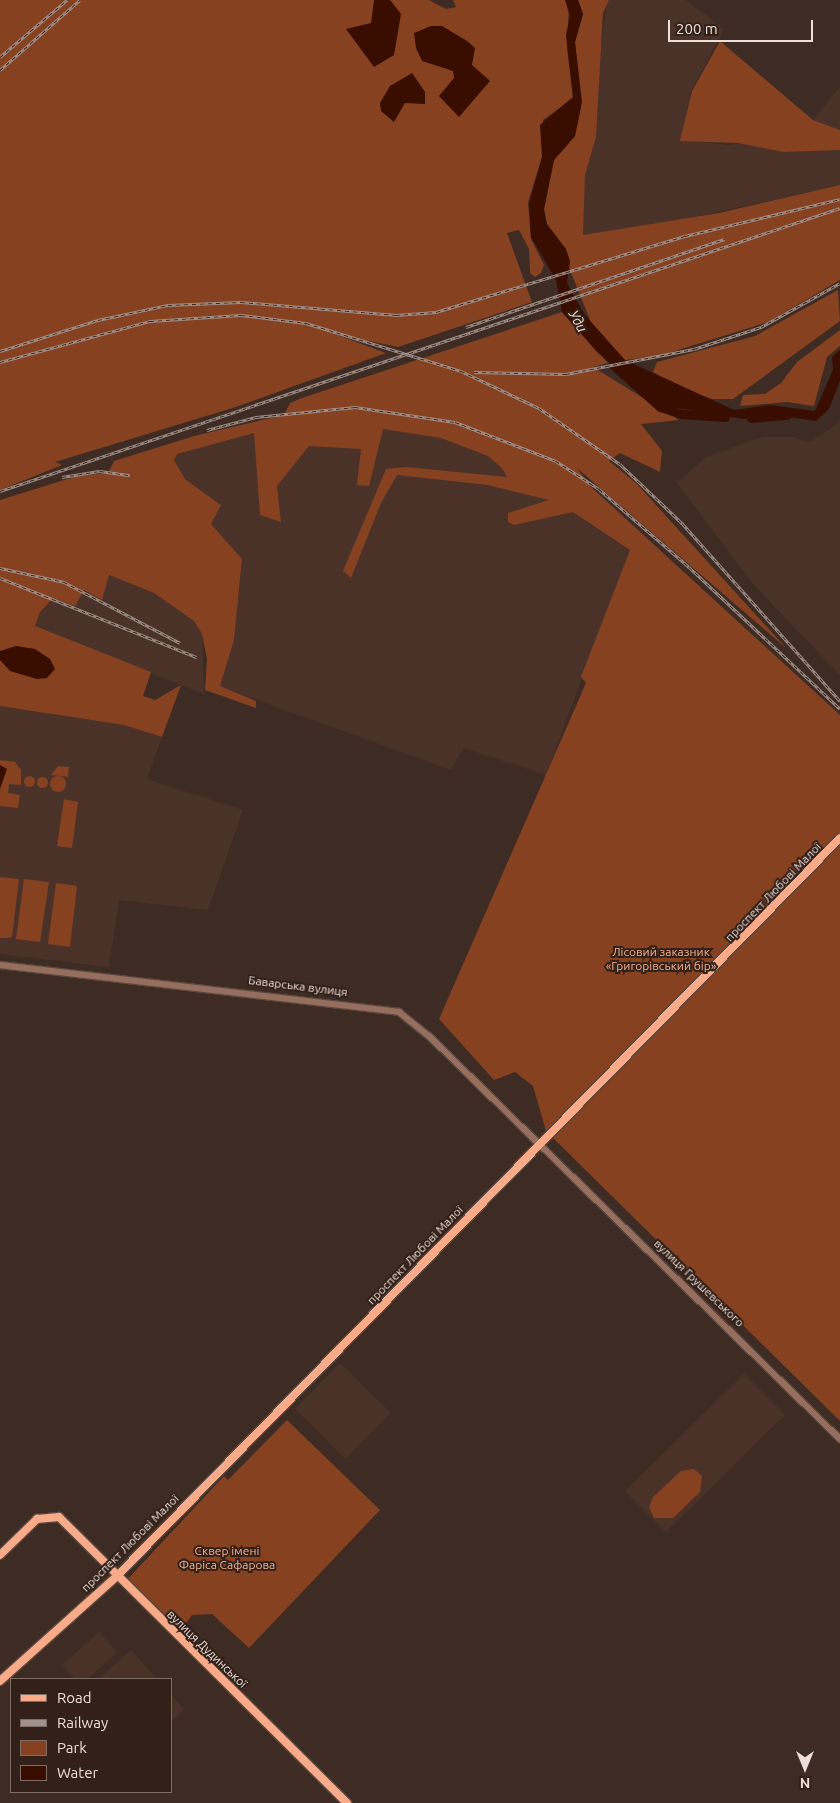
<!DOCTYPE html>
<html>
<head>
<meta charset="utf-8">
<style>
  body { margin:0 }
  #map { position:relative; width:840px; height:1803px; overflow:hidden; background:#3e2b23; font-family:Ubuntu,sans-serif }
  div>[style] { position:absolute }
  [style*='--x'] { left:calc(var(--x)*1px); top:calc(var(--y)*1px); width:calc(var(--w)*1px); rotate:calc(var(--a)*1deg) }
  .built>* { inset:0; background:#4b3228 }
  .green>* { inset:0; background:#864121 }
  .round { border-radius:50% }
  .water>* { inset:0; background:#390e00 }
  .river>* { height:9px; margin:-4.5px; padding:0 4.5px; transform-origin:4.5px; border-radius:4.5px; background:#390e00 }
  .roads { filter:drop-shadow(1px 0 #5a4840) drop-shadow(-1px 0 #5a4840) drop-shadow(0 1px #5a4840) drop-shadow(0 -1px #5a4840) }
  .minor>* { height:6px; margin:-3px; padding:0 3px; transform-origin:3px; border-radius:3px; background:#956e5d }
  .major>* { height:8px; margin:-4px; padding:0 4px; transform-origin:4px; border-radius:4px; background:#f9aa88 }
  .rail>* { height:3px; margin-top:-1.5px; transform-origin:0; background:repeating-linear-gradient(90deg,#332119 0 4px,#a0918a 0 8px); box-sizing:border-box; border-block:1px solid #a0918a }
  span { translate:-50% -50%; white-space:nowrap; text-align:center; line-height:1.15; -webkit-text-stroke:4px #332119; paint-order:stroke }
  .street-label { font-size:12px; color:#ecdfda }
  .park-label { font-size:12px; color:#f5af91 }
  .water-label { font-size:14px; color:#f7ded4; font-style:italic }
  .legend { position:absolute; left:10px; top:1678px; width:162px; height:115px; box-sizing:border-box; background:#332119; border:1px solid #7d6d66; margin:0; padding:6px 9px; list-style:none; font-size:15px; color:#ecdfda }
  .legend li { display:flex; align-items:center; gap:10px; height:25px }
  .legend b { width:25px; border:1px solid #7d6d66 }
  .north { position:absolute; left:780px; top:1743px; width:50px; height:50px; -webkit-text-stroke:4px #332119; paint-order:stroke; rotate:180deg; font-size:14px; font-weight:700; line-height:20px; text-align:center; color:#ecdfda }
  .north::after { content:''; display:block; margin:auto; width:18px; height:22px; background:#ecdfda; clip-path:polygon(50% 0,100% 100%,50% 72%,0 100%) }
  .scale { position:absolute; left:668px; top:20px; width:145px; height:22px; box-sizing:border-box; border:2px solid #ecdfda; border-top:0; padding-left:6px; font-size:15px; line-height:18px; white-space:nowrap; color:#ecdfda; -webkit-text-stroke:4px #332119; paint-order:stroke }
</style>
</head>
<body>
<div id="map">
  <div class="built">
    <i style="clip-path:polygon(607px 0,686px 0,724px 29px,691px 91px,682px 140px,729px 145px,782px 137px,785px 152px,840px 150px,840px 185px,626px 232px,583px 235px,584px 185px)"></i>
    <i style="clip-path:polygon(840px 86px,840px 130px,813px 120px)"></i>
    <i style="clip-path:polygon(375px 416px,500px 445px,630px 550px,546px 775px,464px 748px,451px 770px,219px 686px,234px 640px,242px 559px,211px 524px,221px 504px,185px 479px,174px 460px,177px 454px,283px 422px)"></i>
    <i style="clip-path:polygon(840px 422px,840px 675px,753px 584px,677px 483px,706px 457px,763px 437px,793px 437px,810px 442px)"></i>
    <i style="clip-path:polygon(108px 575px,154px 593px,192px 619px,202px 634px,204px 694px,35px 627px,40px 612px,53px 598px,84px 590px,102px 599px)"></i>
    <i style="clip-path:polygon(0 706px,124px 725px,162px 737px,147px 779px,243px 810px,208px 910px,119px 900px,109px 967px,0 954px)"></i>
    <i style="clip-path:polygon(340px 1363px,391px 1413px,346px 1459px,295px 1409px)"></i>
    <i style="clip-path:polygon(744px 1374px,785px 1415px,666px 1532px,625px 1491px)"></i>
    <i style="clip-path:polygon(99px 1632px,117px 1652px,88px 1679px,75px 1679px,62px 1665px)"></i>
    <i style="clip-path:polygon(131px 1650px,157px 1679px,98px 1679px)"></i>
    <i style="clip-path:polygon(171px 1695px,184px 1709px,171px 1722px)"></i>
  </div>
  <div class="green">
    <i style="clip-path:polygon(0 0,429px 0,446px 9px,456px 7px,453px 0,569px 0,567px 48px,573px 98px,543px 120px,542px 157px,528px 202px,531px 239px,544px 265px,541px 273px,535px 277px,530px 273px,529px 249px,519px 230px,507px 233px,532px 302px,398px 347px,335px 334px,386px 353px,236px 407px,55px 462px,62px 465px,0 490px)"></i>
    <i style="clip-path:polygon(578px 0,609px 0,603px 13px,596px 137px,585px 175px,583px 235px,719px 213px,840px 185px,840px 280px,768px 322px,659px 356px,625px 360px,593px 327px,557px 238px,545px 224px,544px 209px,554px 160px,575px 136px,581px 105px,575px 42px,583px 14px)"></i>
    <i style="clip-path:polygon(720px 41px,813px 120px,840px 130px,840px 150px,784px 152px,738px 143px,680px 141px,692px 91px)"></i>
    <i style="clip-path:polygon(838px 290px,840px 321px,733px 399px,712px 399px,685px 390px,653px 372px,657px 362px,755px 336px)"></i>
    <i style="clip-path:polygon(562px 312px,608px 363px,593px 367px,679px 420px,641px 424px,662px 451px,660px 472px,620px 453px,609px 461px,636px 483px,786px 648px,577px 468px,590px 486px,840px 715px,840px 1421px,546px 1131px,533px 1086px,515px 1072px,494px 1080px,439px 1019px,586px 683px,581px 677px,630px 550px,573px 512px,514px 525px,508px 522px,508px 513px,549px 500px,488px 485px,397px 475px,381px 503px,351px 578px,343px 571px,386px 469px,406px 467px,507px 477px,502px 468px,488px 456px,441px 438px,383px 429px,369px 486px,357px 485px,361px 449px,309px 446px,277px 486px,281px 522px,260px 515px,254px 433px,177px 454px,174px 460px,185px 479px,221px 505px,211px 524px,242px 559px,234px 640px,220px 686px,256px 701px,256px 708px,205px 690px,207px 659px,202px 634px,194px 621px,154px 593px,109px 575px,102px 600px,84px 590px,75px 606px,53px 598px,40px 612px,35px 626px,151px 672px,143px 696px,155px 700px,181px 685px,162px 737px,124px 725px,0 706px,0 500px,77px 476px,108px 473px,114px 461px,194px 436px,284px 415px,290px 403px,302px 398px)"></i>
    <i style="clip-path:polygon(840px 330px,840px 346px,827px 357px,814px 406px,787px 402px,740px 406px,743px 395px,765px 394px,781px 383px,797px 362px)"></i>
    <i style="clip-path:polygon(0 760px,15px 762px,21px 770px,21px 785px,9px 784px,8px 793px,20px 795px,18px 808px,0 806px)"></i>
    <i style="clip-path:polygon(58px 766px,69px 767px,68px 777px,51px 775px)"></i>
    <i class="round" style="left:23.5px;top:775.5px;width:11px;height:11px"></i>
    <i class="round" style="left:50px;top:776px;width:16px;height:16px"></i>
    <i class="round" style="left:36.5px;top:776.5px;width:11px;height:11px"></i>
    <i style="clip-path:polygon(64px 799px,78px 802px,72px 848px,57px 846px)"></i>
    <i style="clip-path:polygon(0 877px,19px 879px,12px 937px,7px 938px,0 938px)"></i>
    <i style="clip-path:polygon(24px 879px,49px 882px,40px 942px,16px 939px)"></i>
    <i style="clip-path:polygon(56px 883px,77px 886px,70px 947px,48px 944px)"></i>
    <i style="clip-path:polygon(287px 1420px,380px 1510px,249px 1648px,212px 1614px,192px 1615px,184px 1626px,168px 1628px,124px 1583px,224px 1476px,228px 1480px)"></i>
    <i style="clip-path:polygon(694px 1469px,702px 1476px,700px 1492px,673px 1518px,654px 1518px,649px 1507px,653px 1497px,681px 1471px)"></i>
  </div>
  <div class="water">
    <i style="clip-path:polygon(374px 0,390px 0,401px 14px,394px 55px,374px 67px,346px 29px,371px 23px)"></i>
    <i style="clip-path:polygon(565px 0,578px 0,583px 14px,575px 42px,582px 102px,575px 136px,554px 160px,544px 209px,547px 224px,566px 249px,570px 261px,567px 283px,584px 314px,625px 360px,734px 410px,770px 405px,815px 411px,833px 370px,832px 357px,840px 350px,840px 381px,829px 409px,816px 421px,775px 415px,743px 419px,659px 405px,597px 352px,562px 312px,556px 280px,531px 237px,529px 204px,542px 157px,540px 125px,573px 97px,566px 35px,570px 16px)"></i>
    <i style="clip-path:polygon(431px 26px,442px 26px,467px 41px,475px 48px,472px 65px,490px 81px,459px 117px,439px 96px,454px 78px,453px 71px,422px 61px,416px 48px,414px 33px)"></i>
    <i style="clip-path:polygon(412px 73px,425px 92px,425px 104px,405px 103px,394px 122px,381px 111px,380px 103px,390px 86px)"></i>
    <i style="clip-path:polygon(16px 646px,35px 649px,50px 659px,55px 669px,47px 678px,37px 679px,10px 671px,0 660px,0 651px)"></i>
    <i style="clip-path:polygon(0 765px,7px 769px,0 789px)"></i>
  </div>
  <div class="river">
    <i style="--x:613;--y:365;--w:63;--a:41.8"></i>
    <i style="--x:660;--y:407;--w:22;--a:18"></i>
    <i style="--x:681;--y:414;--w:44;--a:3.9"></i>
    <i style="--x:751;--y:418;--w:36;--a:-5"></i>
  </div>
  <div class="roads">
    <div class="minor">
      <i style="--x:0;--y:965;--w:402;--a:6.7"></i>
      <i style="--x:399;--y:1012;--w:38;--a:39"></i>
      <i style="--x:429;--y:1036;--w:576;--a:44.44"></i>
    </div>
    <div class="major">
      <i style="--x:0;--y:1555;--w:52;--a:-44.2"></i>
      <i style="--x:37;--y:1519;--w:22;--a:-5"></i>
      <i style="--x:59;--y:1517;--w:406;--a:44.8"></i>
      <i style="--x:0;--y:1681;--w:157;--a:-41.9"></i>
      <i style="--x:117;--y:1576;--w:1033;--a:-45.59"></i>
    </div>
  </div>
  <div class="rail">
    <i style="--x:0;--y:57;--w:88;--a:-40.4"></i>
    <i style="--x:0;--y:70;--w:106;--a:-41.2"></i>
    <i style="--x:466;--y:327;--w:273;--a:-18.8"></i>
    <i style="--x:0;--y:351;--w:103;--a:-17.6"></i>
    <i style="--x:98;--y:320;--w:72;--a:-12.1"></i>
    <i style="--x:168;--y:305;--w:73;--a:-2.4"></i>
    <i style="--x:241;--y:302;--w:156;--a:4.8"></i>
    <i style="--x:396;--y:315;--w:40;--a:-4.3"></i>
    <i style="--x:436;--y:312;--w:260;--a:-17"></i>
    <i style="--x:685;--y:236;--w:159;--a:-13.4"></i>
    <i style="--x:0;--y:362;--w:156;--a:-15.3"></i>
    <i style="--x:150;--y:321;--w:91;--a:-3.8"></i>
    <i style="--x:241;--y:315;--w:65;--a:7"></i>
    <i style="--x:306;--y:323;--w:162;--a:17.2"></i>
    <i style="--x:461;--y:371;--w:86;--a:25.4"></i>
    <i style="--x:539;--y:408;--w:98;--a:34.7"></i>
    <i style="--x:620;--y:464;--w:86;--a:43.6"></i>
    <i style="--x:682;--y:523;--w:238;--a:48.4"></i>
    <i style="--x:474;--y:372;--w:92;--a:1.2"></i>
    <i style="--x:566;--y:374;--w:130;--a:-11.1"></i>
    <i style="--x:694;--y:349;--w:71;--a:-18.2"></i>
    <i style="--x:761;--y:327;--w:90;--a:-29.1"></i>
    <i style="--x:207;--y:430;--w:51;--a:-14.9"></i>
    <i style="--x:256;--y:417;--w:100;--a:-5.8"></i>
    <i style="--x:355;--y:407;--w:101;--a:8.5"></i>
    <i style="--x:455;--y:422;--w:108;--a:21.1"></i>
    <i style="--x:556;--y:461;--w:51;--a:33.1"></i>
    <i style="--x:599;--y:489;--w:119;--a:40.9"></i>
    <i style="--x:689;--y:567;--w:207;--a:43.2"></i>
    <i style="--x:62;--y:477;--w:38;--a:-9"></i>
    <i style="--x:100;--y:471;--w:30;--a:8"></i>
    <i style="--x:0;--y:491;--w:886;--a:-18.62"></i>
    <i style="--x:0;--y:568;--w:66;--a:12.3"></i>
    <i style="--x:64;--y:582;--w:131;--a:27.7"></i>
    <i style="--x:0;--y:578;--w:212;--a:21.9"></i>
  </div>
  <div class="street-label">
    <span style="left:773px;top:892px;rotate:-46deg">проспект Любові Малої</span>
    <span style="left:298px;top:986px;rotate:7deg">Баварська вулиця</span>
    <span style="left:415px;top:1255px;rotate:-46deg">проспект Любові Малої</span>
    <span style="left:699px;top:1283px;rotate:44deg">вулиця Грушевського</span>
    <span style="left:130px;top:1543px;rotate:-45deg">проспект Любові Малої</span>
    <span style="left:207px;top:1649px;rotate:44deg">вулиця Дудинської</span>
  </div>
  <div class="park-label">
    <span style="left:661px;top:959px">Лісовий заказник<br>«Григорівський бір»</span>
    <span style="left:227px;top:1558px">Сквер імені<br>Фаріса Сафарова</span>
  </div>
  <div class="water-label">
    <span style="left:578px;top:321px;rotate:61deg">Уди</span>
  </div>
  <ul class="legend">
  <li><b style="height:6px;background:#f9aa88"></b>Road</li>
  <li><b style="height:6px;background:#a0918a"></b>Railway</li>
  <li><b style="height:14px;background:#864121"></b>Park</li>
  <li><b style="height:14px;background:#390e00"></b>Water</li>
  </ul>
  <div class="north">N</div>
  <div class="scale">200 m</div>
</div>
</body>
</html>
